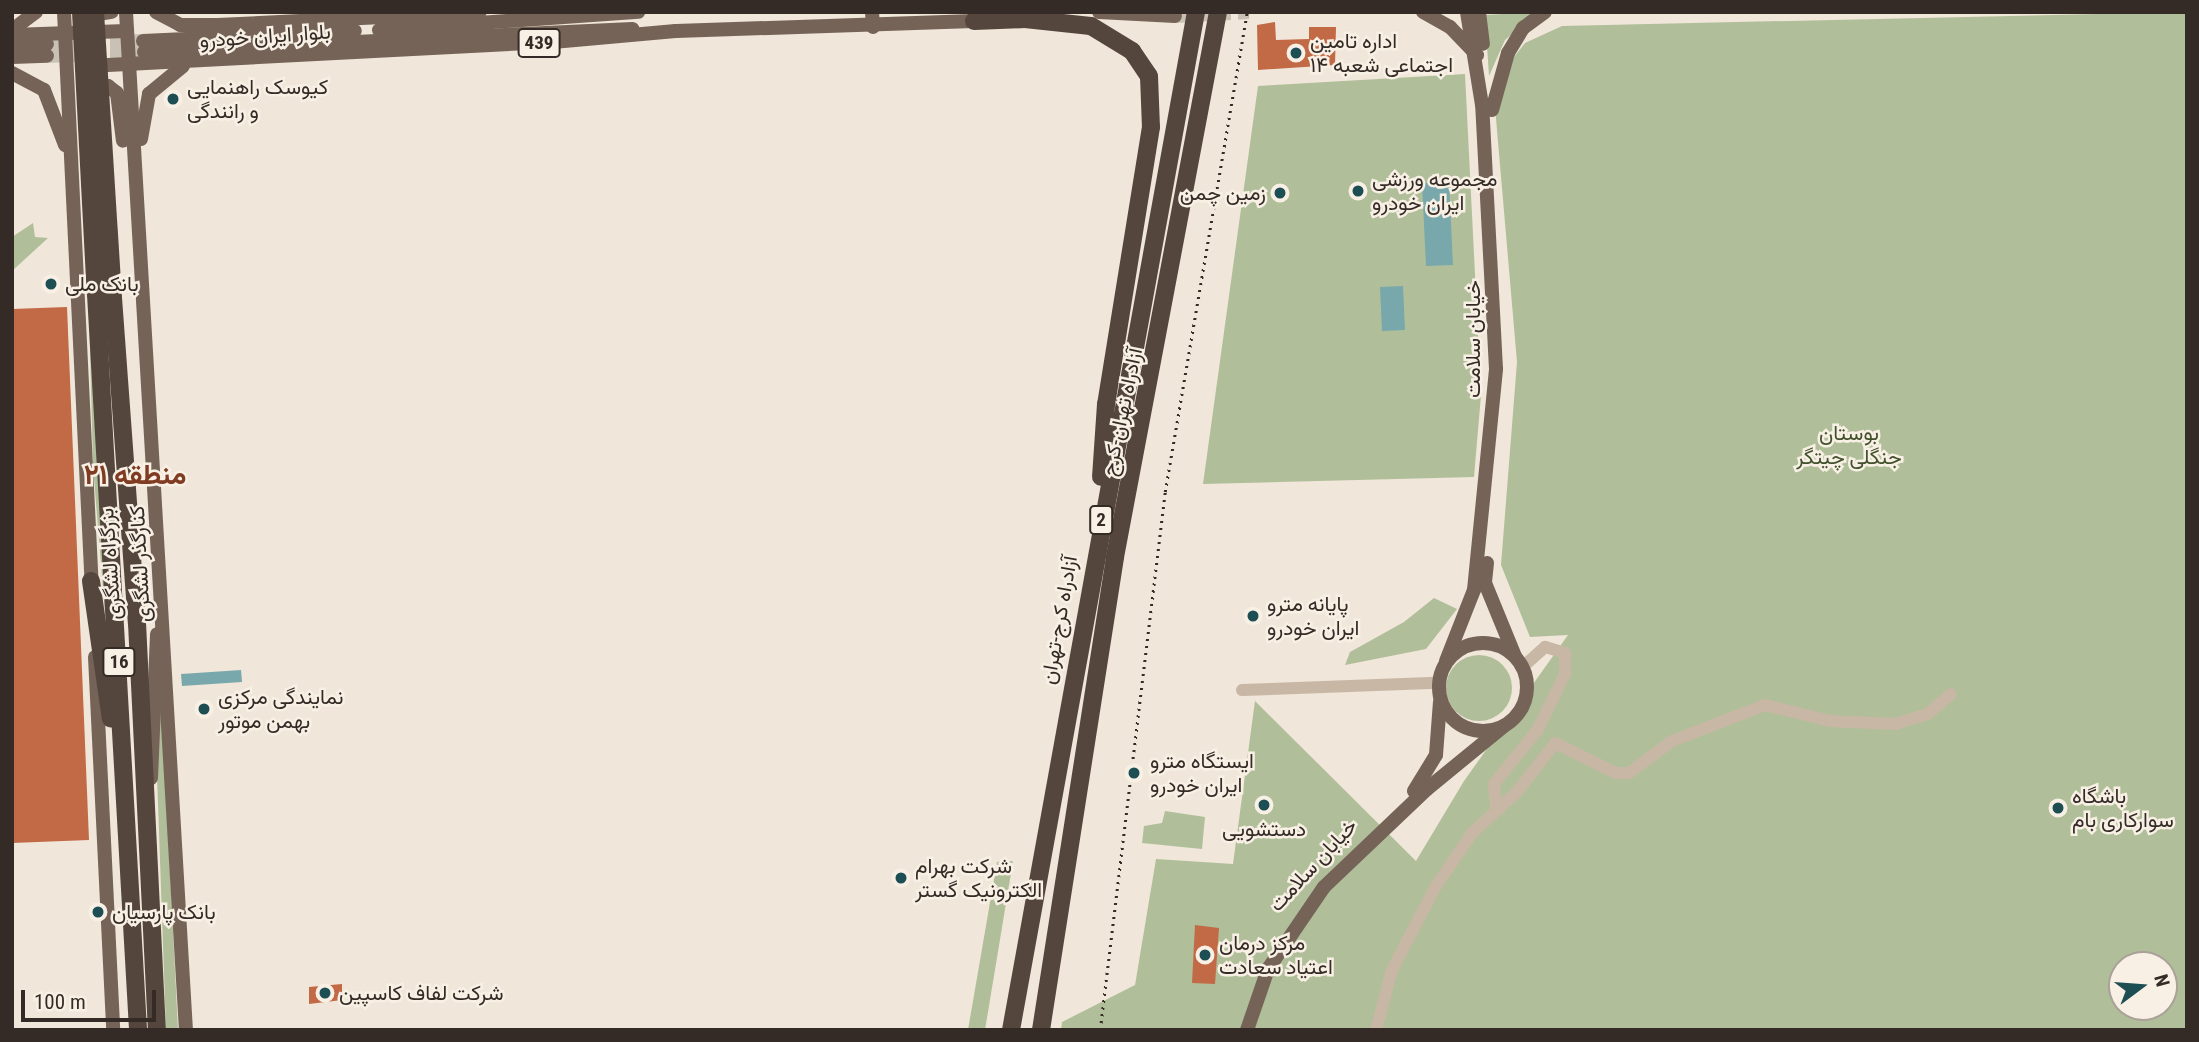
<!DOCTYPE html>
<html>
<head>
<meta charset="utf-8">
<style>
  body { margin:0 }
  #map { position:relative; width:2199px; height:1042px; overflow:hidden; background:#f0e6d9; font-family:"Roboto Condensed",Vazirmatn,sans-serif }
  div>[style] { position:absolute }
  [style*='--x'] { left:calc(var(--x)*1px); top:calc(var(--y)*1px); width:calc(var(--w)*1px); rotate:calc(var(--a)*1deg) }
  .green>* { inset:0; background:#b0bf99 }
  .round { border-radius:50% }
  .water>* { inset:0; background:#79a8ac }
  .building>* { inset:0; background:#c26945 }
  .major-tunnel>* { height:14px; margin-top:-7px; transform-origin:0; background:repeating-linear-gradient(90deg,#cac1b5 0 14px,transparent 0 21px) }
  .minor>* { height:12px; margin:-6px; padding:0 6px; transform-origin:6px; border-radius:6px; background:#c8b7a5 }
  .major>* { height:14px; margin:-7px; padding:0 7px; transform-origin:7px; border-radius:7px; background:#756358 }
  .major>.ring { margin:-7px; padding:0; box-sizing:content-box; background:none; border:14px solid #756358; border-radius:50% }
  .highway>* { height:18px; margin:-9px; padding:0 9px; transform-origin:9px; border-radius:9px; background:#54463d }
  .rail>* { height:2.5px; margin-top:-1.25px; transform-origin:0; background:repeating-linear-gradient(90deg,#342b26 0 2px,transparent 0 7px) }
  .highway-bridge>* { height:18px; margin:-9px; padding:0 9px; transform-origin:9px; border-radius:9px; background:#54463d }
  .dots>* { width:19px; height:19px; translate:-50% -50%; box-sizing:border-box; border:4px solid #f8f0e5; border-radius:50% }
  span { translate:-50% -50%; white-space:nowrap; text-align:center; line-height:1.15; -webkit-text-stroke:5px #f8f0e5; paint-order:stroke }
  .shield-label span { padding:2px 5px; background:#f8f0e5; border:2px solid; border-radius:5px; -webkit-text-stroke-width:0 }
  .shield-label { font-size:19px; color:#342b26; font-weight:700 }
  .street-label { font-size:21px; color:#342b26 }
  .poi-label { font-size:21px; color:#342b26 }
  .left { translate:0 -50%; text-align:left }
  .right { translate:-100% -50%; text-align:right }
  .park-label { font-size:21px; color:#41512b }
  .district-label { font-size:28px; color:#803c22; font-weight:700 }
  .frame { position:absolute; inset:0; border:14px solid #342b26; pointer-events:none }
  .north { position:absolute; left:2108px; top:951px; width:70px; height:70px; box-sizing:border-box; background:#f8f0e5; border:2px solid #aaa199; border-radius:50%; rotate:74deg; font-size:19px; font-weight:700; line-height:28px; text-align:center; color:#342b26 }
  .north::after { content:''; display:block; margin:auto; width:24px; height:32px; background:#1d4e54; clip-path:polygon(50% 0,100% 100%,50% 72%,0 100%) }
  .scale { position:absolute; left:21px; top:990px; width:135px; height:32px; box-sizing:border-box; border:4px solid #342b26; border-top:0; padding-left:9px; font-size:21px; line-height:24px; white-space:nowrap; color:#342b26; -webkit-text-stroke:5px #f8f0e5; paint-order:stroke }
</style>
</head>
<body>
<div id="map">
  <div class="green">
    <i style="clip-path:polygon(1537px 12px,1505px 40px,1489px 76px,1485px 15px)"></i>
    <i style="clip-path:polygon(evenodd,2187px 12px,2187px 1030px,1061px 1030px,1062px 1022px,1135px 985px,1156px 859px,1233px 864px,1255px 701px,1416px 861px,1464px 781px,1568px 635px,1530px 637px,1501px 565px,1517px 362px,1495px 107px,1507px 66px,1525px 43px,1562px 26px,2187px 12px,2122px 965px,2164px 965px,2164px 1007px,2122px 1007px,2122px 965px)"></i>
    <i style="clip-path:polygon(1465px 74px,1481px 395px,1474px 477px,1203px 484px,1258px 86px)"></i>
    <i style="clip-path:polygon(33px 223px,35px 237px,48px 238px,12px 271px,12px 237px)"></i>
    <i style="clip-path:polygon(88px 270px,107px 638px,93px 466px)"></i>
    <i style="clip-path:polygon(1434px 598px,1457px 609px,1426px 649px,1345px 665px,1350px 652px,1404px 622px)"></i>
    <i class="round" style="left:1446px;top:655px;width:66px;height:66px"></i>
    <i style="clip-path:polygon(159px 656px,178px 1030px,166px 1030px,156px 747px)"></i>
    <i style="clip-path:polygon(1165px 811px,1205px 817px,1202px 849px,1142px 843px,1144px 826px,1162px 823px)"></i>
    <i style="clip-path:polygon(1013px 861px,985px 1030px,968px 1030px,997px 862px)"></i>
  </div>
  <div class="water">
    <i style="clip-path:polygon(1449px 182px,1453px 265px,1426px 266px,1422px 183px)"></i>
    <i style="clip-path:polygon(1403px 286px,1405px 330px,1382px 331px,1380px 287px)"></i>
    <i style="clip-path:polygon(241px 670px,242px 682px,182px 686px,181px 674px)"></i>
  </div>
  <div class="building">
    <i style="clip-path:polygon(1275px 22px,1276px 40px,1309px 39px,1309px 27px,1336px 27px,1335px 65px,1258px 70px,1257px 25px)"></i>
    <i style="clip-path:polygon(67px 307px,89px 840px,12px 843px,12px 309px)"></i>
    <i style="clip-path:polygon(1195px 925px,1219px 928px,1215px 984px,1192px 983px)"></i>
    <i style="clip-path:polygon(342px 984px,342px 1000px,309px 1004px,309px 987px)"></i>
  </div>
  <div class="major-tunnel">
    <i style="--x:1175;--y:16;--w:74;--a:-3.1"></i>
    <i style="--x:47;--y:44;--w:96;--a:-1.8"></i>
    <i style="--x:47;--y:56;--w:93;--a:-2.5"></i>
  </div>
  <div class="minor">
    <i style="--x:1242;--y:690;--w:195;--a:-2.1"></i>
    <i style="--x:1496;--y:807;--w:23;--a:-95"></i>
    <i style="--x:1494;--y:784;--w:70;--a:-51.3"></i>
    <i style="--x:1538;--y:729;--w:61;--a:-63.9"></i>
    <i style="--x:1565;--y:674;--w:21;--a:-90"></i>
    <i style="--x:1565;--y:653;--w:21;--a:-163"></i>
    <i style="--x:1545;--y:647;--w:30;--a:138"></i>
    <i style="--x:1376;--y:1030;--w:62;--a:-75.1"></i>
    <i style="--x:1392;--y:970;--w:95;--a:-62.4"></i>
    <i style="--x:1436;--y:886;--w:64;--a:-55.8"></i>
    <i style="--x:1472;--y:833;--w:59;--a:-42.3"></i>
    <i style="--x:1516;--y:793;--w:63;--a:-52"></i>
    <i style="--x:1555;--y:743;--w:68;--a:26.2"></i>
    <i style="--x:1616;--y:773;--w:13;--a:0"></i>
    <i style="--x:1629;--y:773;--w:54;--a:-36.7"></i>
    <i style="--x:1672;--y:741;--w:100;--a:-21.2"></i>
    <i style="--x:1765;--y:705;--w:67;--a:13.8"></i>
    <i style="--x:1830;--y:721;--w:65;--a:2.6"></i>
    <i style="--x:1895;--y:724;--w:34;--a:-17"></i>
    <i style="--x:1928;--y:714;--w:30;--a:-41"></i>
  </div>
  <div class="major">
    <i style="--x:64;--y:12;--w:580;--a:87.23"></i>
    <i style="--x:126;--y:12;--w:1020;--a:86.63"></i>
    <i style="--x:156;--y:12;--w:27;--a:28"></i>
    <i style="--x:180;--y:25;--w:38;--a:0"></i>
    <i style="--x:218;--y:25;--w:262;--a:-2.8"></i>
    <i style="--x:872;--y:12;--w:15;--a:86"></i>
    <i style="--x:1099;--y:12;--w:76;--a:3"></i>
    <i style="--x:1423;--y:12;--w:31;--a:29"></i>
    <i style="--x:1450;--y:27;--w:39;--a:46"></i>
    <i style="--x:1479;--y:12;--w:32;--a:83"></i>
    <i style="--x:86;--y:16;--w:26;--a:-9"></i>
    <i style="--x:12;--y:30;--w:30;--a:-37"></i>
    <i style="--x:379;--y:30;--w:260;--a:-4"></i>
    <i style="--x:12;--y:35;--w:114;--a:-2"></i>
    <i style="--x:143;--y:41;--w:212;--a:-2.7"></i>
    <i style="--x:12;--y:46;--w:35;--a:-3"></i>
    <i style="--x:144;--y:52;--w:489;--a:-2.7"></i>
    <i style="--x:12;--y:57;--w:35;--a:-2"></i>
    <i style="--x:89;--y:66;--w:465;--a:-3"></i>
    <i style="--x:553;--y:42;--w:123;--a:-5.1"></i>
    <i style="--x:676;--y:31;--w:298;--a:-1.9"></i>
    <i style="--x:12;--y:73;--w:36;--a:28"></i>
    <i style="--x:44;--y:90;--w:59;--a:69.1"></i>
    <i style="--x:91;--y:86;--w:17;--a:0"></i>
    <i style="--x:108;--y:86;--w:11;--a:38"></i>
    <i style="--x:117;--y:93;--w:48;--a:82.9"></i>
    <i style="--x:1492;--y:110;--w:59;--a:-74.3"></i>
    <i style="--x:1508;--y:53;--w:29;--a:-59"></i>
    <i style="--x:1523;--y:28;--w:27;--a:-36"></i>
    <i style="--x:141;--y:139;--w:46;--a:-79.9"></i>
    <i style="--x:149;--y:94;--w:44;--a:-39.5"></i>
    <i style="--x:1487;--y:563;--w:20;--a:96"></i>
    <i style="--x:1485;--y:583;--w:79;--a:67.7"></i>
    <i class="ring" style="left:1439px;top:643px;width:74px;height:74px"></i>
    <i style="--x:95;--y:657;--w:373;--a:87.2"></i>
    <i style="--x:1446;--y:661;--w:76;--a:-68.5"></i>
    <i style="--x:1474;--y:590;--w:222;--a:-84.3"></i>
    <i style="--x:1496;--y:369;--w:264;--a:-93"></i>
    <i style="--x:1482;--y:105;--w:94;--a:-99.2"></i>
    <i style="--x:151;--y:778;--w:144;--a:-87.6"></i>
    <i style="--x:1414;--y:791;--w:42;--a:-58.6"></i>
    <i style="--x:1436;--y:755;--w:53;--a:-85.7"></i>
    <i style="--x:1247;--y:1030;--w:65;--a:-71"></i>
    <i style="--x:1268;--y:969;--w:99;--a:-55.7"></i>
    <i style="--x:1324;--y:887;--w:142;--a:-43.6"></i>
    <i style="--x:1427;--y:789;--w:99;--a:-39.3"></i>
  </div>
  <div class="highway">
    <i style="--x:974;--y:21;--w:51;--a:-2.2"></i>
    <i style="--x:1025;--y:19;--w:66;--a:6.1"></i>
    <i style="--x:1091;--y:26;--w:48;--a:31.4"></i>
    <i style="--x:1132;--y:51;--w:30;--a:56"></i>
    <i style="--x:1149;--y:76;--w:51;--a:87.8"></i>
    <i style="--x:1151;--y:127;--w:281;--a:99.2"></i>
    <i style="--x:1106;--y:404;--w:73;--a:93.9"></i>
    <i style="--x:96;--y:294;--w:737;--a:86.73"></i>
    <i style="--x:113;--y:298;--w:326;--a:85.8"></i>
    <i style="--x:137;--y:623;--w:407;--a:87.2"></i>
    <i style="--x:91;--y:581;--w:139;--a:81.8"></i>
    <i style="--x:1011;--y:1030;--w:1035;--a:-79.7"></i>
    <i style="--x:1041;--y:1030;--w:479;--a:-81.1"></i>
    <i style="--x:1115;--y:557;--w:555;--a:-79.3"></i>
  </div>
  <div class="rail">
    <i style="--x:1100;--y:1030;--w:542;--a:-83.11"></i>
    <i style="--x:1165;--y:492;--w:487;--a:-80.3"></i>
  </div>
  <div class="highway-bridge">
    <i style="--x:81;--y:12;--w:282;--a:87"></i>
    <i style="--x:95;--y:12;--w:287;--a:86.4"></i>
  </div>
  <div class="dots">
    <i style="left:1296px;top:53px;background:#1d4e54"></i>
    <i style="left:173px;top:99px;background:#1d4e54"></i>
    <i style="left:1358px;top:191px;background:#1d4e54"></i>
    <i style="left:1280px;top:193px;background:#1d4e54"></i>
    <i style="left:51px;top:284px;background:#1d4e54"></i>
    <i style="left:1253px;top:616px;background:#1d4e54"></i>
    <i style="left:204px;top:709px;background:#1d4e54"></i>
    <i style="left:1134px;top:773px;background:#1d4e54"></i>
    <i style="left:1264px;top:805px;background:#1d4e54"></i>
    <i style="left:2058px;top:808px;background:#1d4e54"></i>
    <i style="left:901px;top:878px;background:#1d4e54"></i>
    <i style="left:98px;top:912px;background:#1d4e54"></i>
    <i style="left:1205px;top:955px;background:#1d4e54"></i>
    <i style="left:325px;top:993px;background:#1d4e54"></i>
  </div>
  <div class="shield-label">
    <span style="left:539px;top:43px">439</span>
    <span style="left:1101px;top:520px">2</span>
    <span style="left:119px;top:662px">16</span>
  </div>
  <div class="street-label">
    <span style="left:265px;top:36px;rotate:-4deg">بلوار ایران خودرو</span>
    <span style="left:1473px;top:339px;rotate:-90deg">خیابان سلامت</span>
    <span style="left:1122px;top:412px;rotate:-78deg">آزادراه تهران-کرج</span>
    <span style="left:110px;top:564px;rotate:-94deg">بزرگراه لشگری</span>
    <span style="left:140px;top:564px;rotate:-93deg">کنارگذر لشگری</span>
    <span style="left:1059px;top:620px;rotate:-80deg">آزادراه کرج-تهران</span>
    <span style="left:1313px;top:865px;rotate:-47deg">خیابان سلامت</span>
  </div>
  <div class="poi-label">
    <span class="left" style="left:1310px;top:53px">اداره تامین<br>اجتماعی شعبه ۱۴</span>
    <span class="left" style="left:187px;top:99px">کیوسک راهنمایی<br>و رانندگی</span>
    <span class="left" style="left:1372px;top:191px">مجموعه ورزشی<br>ایران خودرو</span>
    <span class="right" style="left:1266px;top:193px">زمین چمن</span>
    <span class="left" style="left:65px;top:284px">بانک ملی</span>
    <span class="left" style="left:1267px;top:616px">پایانه مترو<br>ایران خودرو</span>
    <span class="left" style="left:218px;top:709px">نمایندگی مرکزی<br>بهمن موتور</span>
    <span class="left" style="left:1150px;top:773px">ایستگاه مترو<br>ایران خودرو</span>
    <span class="left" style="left:2072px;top:808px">باشگاه<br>سوارکاری بام</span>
    <span style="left:1264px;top:829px">دستشویی</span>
    <span class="left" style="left:915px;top:878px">شرکت بهرام<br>الکترونیک گستر</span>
    <span class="left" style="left:112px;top:912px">بانک پارسیان</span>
    <span class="left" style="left:1219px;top:955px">مرکز درمان<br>اعتیاد سعادت</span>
    <span class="left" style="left:339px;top:993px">شرکت لفاف کاسپین</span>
  </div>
  <div class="park-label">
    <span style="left:1849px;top:445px">بوستان<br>جنگلی چیتگر</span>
  </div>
  <div class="district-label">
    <span style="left:135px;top:475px">منطقه ۲۱</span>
  </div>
  <div class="frame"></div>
  <div class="north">N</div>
  <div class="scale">100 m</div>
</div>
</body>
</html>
